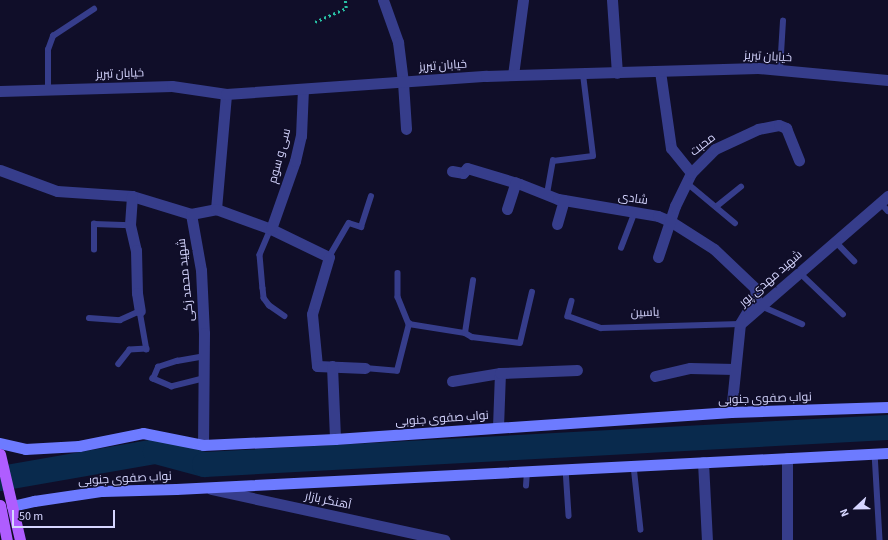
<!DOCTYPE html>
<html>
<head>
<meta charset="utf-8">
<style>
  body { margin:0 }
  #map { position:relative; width:888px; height:540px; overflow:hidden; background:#100e29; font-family:"Source Sans 3",Cairo,sans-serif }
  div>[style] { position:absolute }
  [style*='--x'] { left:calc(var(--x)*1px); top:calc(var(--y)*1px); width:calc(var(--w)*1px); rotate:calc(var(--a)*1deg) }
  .river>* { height:25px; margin:-12.5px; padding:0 12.5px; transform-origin:12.5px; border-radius:12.5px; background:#092a4d }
  .path>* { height:2.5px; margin-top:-1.25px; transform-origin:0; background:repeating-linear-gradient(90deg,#28c1a5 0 2px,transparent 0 5px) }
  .service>* { height:5.5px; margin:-2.75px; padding:0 2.75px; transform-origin:2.75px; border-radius:2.75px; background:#363d8b }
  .minor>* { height:11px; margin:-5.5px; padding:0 5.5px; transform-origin:5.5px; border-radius:5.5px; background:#363d8b }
  .tertiary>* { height:11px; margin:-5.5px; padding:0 5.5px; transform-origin:5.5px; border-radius:5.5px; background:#363d8b }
  .secondary>* { height:11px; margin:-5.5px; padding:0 5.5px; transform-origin:5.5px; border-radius:5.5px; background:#6d7bff }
  .primary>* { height:11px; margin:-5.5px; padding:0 5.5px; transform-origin:5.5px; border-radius:5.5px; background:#af5dff }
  span { translate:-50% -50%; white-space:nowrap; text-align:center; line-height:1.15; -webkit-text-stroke:3px #100e29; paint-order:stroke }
  .street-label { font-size:12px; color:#d6d6ff }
  .north { position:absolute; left:836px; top:488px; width:40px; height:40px; -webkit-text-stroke:3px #100e29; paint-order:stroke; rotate:248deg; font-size:11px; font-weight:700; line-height:16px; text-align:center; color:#d6d6ff }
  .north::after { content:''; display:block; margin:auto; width:14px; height:18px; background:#d6d6ff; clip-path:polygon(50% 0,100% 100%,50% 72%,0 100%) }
  .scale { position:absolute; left:12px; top:510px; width:103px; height:18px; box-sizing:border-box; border:2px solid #d6d6ff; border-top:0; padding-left:5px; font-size:12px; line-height:14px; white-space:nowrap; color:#d6d6ff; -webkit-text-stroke:3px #100e29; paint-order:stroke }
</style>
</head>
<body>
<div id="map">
  <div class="river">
    <i style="--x:0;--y:478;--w:157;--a:-9.9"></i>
    <i style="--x:155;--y:451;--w:51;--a:14.9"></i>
    <i style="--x:204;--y:464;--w:685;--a:-3.1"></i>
  </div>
  <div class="path">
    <i style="--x:315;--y:22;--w:34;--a:-24"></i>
    <i style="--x:346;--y:8;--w:8;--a:-97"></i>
  </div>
  <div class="service">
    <i style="--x:780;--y:70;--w:49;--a:-86.5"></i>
    <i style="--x:48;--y:90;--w:40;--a:-90"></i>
    <i style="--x:48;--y:50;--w:15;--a:-70"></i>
    <i style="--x:53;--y:36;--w:49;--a:-33.4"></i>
    <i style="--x:686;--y:182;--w:64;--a:39.9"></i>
    <i style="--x:547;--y:194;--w:34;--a:-80"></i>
    <i style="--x:553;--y:161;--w:40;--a:-7.1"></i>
    <i style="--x:593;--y:156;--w:83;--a:-97"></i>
    <i style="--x:880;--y:202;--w:12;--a:48"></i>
    <i style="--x:716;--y:207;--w:32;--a:-39"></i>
    <i style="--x:271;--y:229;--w:28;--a:113"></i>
    <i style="--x:260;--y:255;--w:33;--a:85"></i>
    <i style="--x:263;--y:288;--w:10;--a:84"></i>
    <i style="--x:264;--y:298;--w:9;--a:54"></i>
    <i style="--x:269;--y:305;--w:19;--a:35"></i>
    <i style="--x:835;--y:241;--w:28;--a:46"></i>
    <i style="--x:621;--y:248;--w:39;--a:-69"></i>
    <i style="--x:94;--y:250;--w:26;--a:-90"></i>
    <i style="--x:94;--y:224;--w:36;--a:2"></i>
    <i style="--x:329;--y:257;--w:39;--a:-60"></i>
    <i style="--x:349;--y:223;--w:13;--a:18"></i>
    <i style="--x:361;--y:227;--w:32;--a:-72"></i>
    <i style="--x:799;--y:272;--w:61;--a:43.7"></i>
    <i style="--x:398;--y:273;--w:24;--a:90"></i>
    <i style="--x:398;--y:297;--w:29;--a:68"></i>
    <i style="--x:572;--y:301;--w:16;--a:105"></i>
    <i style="--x:568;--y:316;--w:35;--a:20"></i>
    <i style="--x:601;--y:328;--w:139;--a:-1.6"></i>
    <i style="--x:761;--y:306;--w:45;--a:23.7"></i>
    <i style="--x:89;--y:318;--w:31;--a:4"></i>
    <i style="--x:120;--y:320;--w:22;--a:-24"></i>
    <i style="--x:140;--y:311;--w:39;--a:80"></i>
    <i style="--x:147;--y:349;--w:17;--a:177"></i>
    <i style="--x:130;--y:350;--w:18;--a:128"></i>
    <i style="--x:465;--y:333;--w:8;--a:30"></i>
    <i style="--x:472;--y:337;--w:48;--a:7.1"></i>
    <i style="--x:520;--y:343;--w:52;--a:-76.8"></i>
    <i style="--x:365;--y:368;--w:32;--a:5"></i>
    <i style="--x:397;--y:371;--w:49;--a:-75.7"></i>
    <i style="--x:409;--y:324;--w:57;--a:9.1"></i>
    <i style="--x:465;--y:333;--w:53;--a:-81.3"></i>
    <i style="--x:203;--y:379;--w:32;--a:166"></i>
    <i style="--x:172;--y:387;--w:21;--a:-157"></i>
    <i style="--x:153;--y:379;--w:13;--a:-67"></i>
    <i style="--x:158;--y:367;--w:20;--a:-18"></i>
    <i style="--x:177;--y:361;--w:27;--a:-10"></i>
    <i style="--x:875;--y:453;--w:87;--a:86.7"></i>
    <i style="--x:634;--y:466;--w:64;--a:83.8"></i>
    <i style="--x:566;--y:469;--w:47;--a:86.3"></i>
    <i style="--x:526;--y:486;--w:15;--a:-86"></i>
  </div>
  <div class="minor">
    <i style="--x:383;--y:0;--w:45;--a:70.3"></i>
    <i style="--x:398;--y:42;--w:40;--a:82.9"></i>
    <i style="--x:403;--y:82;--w:47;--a:86.3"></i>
    <i style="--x:612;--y:0;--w:73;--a:86.1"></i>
    <i style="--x:660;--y:71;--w:78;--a:81.9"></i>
    <i style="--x:671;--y:148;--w:32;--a:51"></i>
    <i style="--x:513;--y:75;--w:76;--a:-82.4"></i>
    <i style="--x:0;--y:170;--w:61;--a:20.2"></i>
    <i style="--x:57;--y:191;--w:75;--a:3.8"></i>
    <i style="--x:132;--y:196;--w:62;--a:17"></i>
    <i style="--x:191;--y:214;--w:57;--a:79.9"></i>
    <i style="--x:201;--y:270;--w:63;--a:87.3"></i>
    <i style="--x:204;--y:333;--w:112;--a:90.5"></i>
    <i style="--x:452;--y:171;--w:11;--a:10"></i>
    <i style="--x:463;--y:173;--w:6;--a:-51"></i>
    <i style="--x:467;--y:168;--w:55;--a:16.8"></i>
    <i style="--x:520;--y:184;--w:41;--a:21.5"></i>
    <i style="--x:558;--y:199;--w:101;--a:9.6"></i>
    <i style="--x:658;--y:216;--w:13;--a:23"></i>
    <i style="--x:670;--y:221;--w:52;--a:32.5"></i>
    <i style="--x:714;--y:249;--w:57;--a:43.6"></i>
    <i style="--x:755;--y:288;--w:9;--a:84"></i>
    <i style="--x:756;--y:297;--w:31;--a:121"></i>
    <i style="--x:132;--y:196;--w:29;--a:94"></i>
    <i style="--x:130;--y:225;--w:26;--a:77"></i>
    <i style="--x:136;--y:250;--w:43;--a:88.7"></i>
    <i style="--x:137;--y:293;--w:18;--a:81"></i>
    <i style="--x:216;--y:209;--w:115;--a:-85"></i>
    <i style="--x:507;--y:209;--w:28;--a:-72"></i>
    <i style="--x:191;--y:214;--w:25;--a:-11"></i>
    <i style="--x:216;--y:209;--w:59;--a:20"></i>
    <i style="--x:271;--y:229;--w:64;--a:25.8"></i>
    <i style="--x:329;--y:257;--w:59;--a:106.6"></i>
    <i style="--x:312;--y:314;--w:52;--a:84.5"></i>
    <i style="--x:317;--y:366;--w:48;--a:2.4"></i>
    <i style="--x:557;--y:224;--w:25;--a:-74"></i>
    <i style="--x:271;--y:229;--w:72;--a:-70.6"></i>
    <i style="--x:295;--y:161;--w:26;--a:-77"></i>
    <i style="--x:301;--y:136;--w:47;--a:-87.6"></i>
    <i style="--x:658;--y:257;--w:54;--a:-71.6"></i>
    <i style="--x:675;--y:206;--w:37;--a:-64"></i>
    <i style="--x:691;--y:173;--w:34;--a:-45"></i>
    <i style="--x:715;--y:149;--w:47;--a:-24.9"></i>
    <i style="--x:758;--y:129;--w:21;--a:-11"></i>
    <i style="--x:779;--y:125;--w:8;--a:23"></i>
    <i style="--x:786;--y:128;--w:35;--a:68"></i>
    <i style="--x:332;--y:366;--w:73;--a:87.6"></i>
    <i style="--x:655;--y:376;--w:36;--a:-13"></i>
    <i style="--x:690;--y:368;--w:44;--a:1.3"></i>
    <i style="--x:452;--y:381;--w:49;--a:-9.5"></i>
    <i style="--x:731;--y:412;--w:88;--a:-84.2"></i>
    <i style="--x:740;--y:324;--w:196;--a:-40.9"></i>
    <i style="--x:498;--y:427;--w:54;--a:-87.9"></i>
    <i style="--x:500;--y:373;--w:77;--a:-2.2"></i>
    <i style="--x:787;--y:458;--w:82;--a:90"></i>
    <i style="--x:703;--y:462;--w:78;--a:87.1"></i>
    <i style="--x:211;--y:489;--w:239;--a:12.3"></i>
  </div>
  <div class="tertiary">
    <i style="--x:0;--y:91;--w:172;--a:-1.7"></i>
    <i style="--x:172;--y:86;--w:55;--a:8.4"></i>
    <i style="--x:226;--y:94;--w:261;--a:-4"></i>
    <i style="--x:486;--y:76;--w:272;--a:-1.7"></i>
    <i style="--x:758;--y:68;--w:131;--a:5.3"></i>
  </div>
  <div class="secondary">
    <i style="--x:0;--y:443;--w:26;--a:13"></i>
    <i style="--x:25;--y:449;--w:54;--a:-3.2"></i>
    <i style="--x:79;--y:446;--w:65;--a:-11.5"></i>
    <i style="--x:143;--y:433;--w:61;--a:11.3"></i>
    <i style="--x:203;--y:445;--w:132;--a:-2.6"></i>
    <i style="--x:335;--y:439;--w:397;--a:-3.9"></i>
    <i style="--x:731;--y:412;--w:157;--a:-1.8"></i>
    <i style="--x:12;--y:506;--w:23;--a:-13"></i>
    <i style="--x:34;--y:501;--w:69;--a:-8.4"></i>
    <i style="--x:102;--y:491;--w:74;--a:-1.5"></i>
    <i style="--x:176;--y:489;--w:713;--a:-2.89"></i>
  </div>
  <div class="primary">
    <i style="--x:0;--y:454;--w:88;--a:76.9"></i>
    <i style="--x:0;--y:505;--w:36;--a:79"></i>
  </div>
  <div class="street-label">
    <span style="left:768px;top:57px;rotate:3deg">خیابان تبریز</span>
    <span style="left:443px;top:66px;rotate:-4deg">خیابان تبریز</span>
    <span style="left:120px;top:74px;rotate:-2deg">خیابان تبریز</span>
    <span style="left:703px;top:145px;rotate:-38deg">محبت</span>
    <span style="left:280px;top:156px;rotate:-75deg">سی و سوم</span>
    <span style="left:633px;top:199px;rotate:8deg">شادی</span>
    <span style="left:771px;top:279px;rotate:-41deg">شهید مهدی پور</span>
    <span style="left:186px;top:280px;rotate:-96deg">شهید محمد زکی</span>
    <span style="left:645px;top:313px;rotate:-2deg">یاسین</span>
    <span style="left:765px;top:399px;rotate:-2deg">نواب صفوی جنوبی</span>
    <span style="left:442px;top:419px;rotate:-4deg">نواب صفوی جنوبی</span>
    <span style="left:125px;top:479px;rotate:-3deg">نواب صفوی جنوبی</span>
    <span style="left:328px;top:501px;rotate:12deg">آهنگر بازار</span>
  </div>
  <div class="north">N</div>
  <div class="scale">50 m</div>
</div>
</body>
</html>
